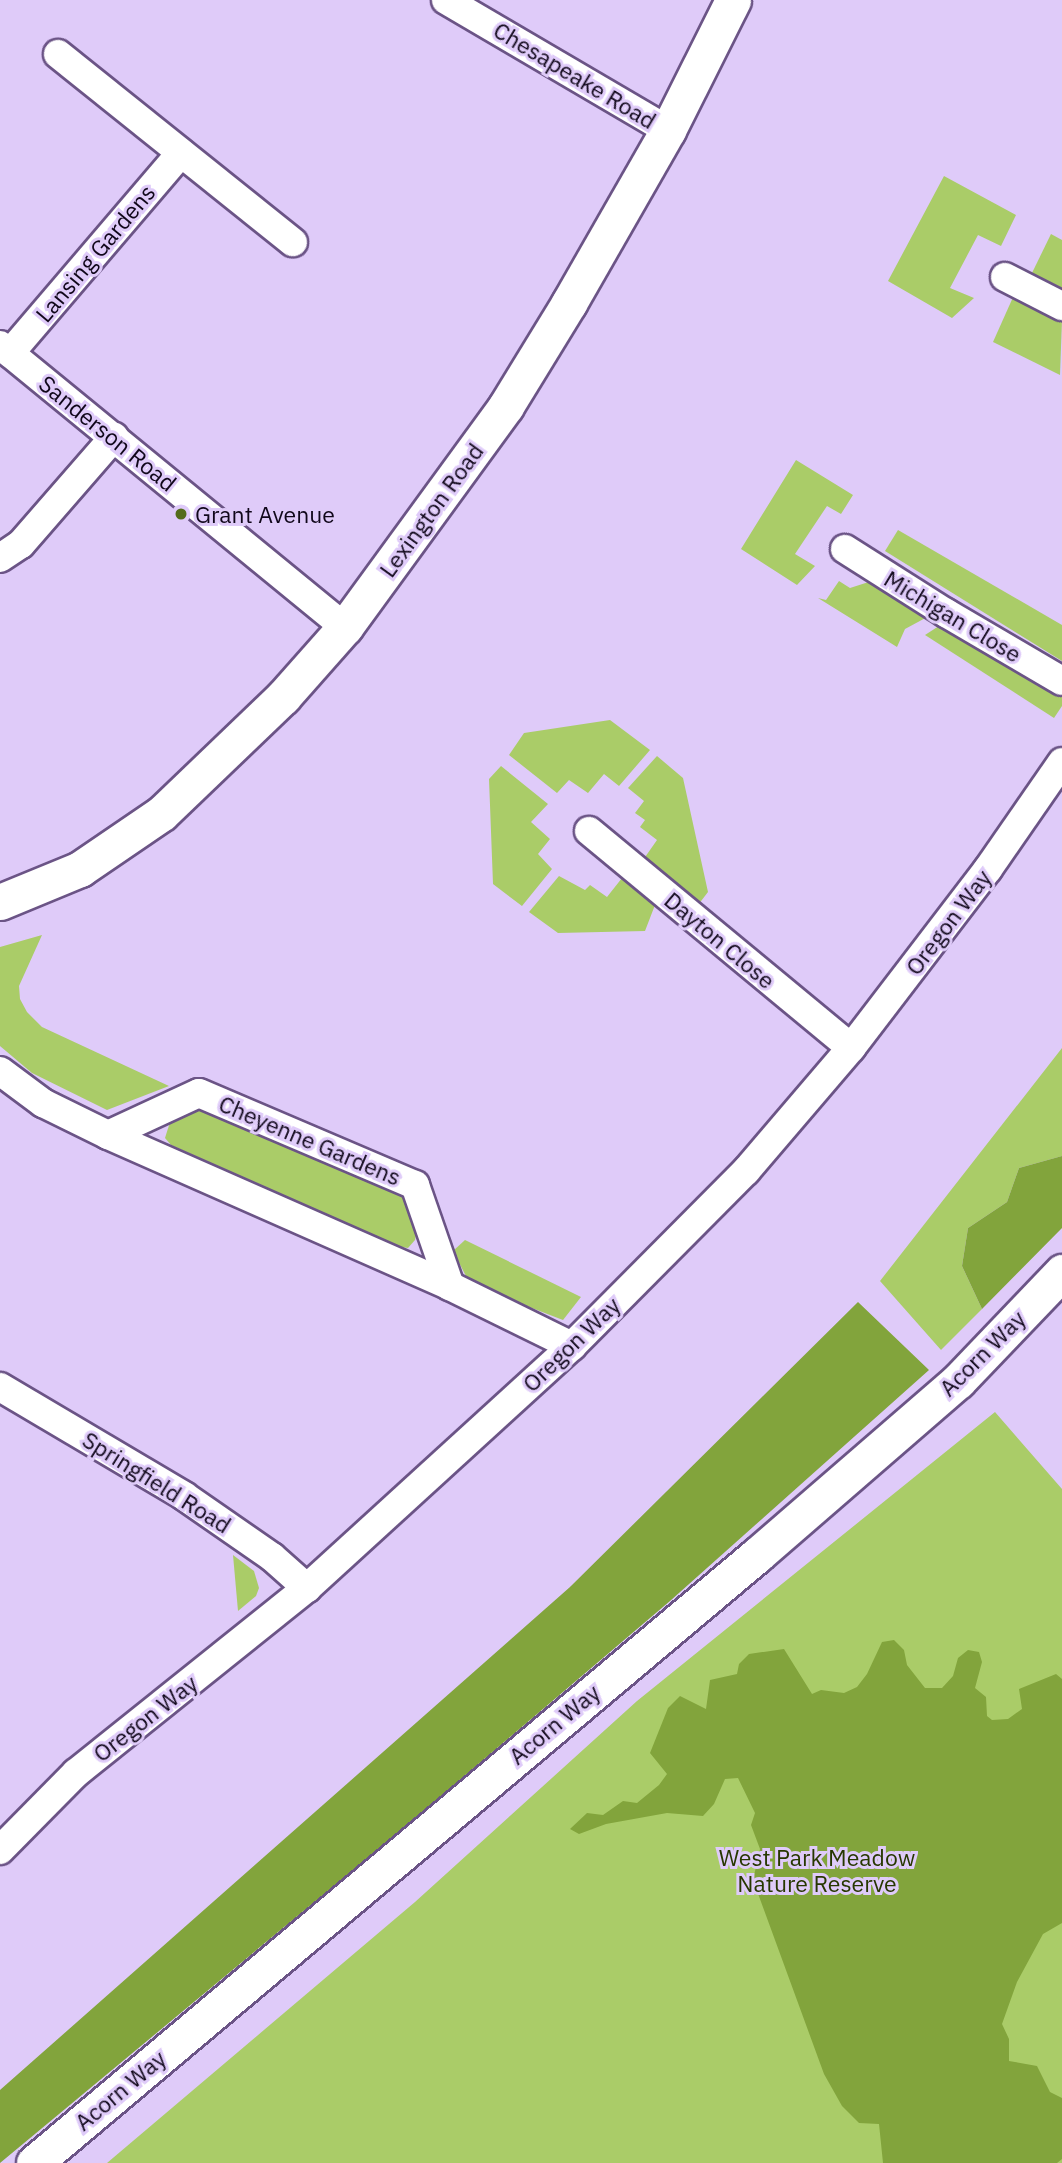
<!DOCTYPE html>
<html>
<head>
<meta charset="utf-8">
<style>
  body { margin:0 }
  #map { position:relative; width:1062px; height:2163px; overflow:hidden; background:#dfcbf9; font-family:"IBM Plex Sans",sans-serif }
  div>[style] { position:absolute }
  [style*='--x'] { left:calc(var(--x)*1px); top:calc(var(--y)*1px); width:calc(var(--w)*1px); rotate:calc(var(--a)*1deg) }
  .green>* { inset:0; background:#aacc68 }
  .forest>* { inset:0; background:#82a43c }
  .roads { filter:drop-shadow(2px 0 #6b5486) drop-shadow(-2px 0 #6b5486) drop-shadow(0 2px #6b5486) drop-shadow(0 -2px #6b5486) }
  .minor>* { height:28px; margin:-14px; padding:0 14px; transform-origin:14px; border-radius:14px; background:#fff }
  .tertiary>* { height:35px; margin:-17.5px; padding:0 17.5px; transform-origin:17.5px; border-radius:17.5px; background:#fff }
  .dots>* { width:19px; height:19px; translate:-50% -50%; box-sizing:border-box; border:4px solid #dfcbf9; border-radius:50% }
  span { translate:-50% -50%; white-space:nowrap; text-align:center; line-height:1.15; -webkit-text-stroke:6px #dfcbf9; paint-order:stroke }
  .street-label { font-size:23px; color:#10071a }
  .poi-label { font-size:23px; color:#10071a }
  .left { translate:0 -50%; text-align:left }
  .park-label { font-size:23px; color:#273700 }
</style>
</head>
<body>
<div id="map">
  <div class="green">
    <i style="clip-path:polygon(944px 176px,1016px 215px,1001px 246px,978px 235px,950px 288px,974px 298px,952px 318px,888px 281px)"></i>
    <i style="clip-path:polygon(1051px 234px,1062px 240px,1062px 288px,1032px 273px)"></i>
    <i style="clip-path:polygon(1014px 295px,1062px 320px,1060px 375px,993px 342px)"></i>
    <i style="clip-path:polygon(796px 460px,853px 495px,841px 514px,827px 506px,795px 554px,815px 566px,797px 585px,741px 549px)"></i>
    <i style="clip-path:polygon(898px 530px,1062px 625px,1062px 661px,885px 551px)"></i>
    <i style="clip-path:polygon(878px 579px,931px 615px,905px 629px,897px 647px,818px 598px,826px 600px,839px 581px,850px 588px)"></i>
    <i style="clip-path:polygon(942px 624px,1062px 694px,1062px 706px,1054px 718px,925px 635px)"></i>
    <i style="clip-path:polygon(610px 720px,650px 750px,619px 786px,604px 774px,588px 793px,569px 780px,557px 793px,509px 755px,524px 733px)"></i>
    <i style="clip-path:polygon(657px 756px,683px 778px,708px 892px,698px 905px,643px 860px,657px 840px,640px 827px,645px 820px,635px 813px,644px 801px,628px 788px)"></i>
    <i style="clip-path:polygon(501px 766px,548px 804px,531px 822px,550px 839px,538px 854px,552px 869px,522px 906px,493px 884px,489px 779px)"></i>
    <i style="clip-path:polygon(559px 876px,585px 890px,590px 885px,607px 897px,622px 878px,655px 905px,645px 931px,558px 933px,529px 912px)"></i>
    <i style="clip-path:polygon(42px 935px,19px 986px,20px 999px,27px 1012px,42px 1027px,169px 1086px,107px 1110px,32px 1073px,0 1046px,0 947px)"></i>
    <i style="clip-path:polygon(1062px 1048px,1062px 1156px,1019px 1168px,1007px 1202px,968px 1228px,962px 1266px,982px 1309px,941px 1350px,880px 1281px)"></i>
    <i style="clip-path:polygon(209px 1106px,401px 1192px,417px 1231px,415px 1240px,408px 1248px,396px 1246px,171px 1145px,165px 1138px,171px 1119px,195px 1108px)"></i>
    <i style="clip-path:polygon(465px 1240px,581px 1297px,563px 1320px,511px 1300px,467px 1278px,453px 1251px)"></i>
    <i style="clip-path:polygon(995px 1412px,1062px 1489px,1062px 2163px,107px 2163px,415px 1902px,637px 1701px)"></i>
    <i style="clip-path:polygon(233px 1555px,254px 1571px,259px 1588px,256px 1596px,238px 1611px)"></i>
  </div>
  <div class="forest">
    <i style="clip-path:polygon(1062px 1156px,1062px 1228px,982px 1309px,962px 1266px,968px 1228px,1007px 1202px,1019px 1168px)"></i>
    <i style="clip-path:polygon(858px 1302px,929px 1370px,670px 1601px,389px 1840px,0 2163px,0 2090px,570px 1587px)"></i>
    <i style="clip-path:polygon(894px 1640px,904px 1650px,907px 1665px,925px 1688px,942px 1688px,953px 1676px,958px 1658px,968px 1650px,979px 1652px,982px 1662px,975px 1688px,986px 1697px,987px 1716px,992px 1720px,1008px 1719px,1022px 1709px,1019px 1689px,1056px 1674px,1062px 1679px,1062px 1923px,1043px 1934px,1017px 1982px,1002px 2024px,1009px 2039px,1009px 2061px,1037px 2066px,1050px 2092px,1062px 2098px,1062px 2159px,1057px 2163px,883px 2163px,879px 2124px,859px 2123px,842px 2106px,824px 2074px,753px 1880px,760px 1849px,751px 1825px,755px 1813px,738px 1778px,725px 1779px,714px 1804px,703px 1816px,667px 1813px,606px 1824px,579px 1834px,570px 1829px,587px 1813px,603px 1815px,623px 1801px,637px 1803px,659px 1785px,667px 1774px,650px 1753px,668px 1708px,680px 1696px,706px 1709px,710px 1680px,737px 1674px,739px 1664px,749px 1654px,784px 1649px,812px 1694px,821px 1690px,844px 1693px,857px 1687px,867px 1674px,882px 1642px)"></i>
  </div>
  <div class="roads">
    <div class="minor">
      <i style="--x:446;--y:0;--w:257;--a:30.4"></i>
      <i style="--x:58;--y:54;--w:301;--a:38.7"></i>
      <i style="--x:1005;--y:277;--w:64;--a:27"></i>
      <i style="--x:0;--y:345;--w:446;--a:39.3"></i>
      <i style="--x:10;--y:353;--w:263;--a:-49.5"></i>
      <i style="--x:845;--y:549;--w:120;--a:32.4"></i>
      <i style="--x:946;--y:613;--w:134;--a:30.4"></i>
      <i style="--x:0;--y:558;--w:25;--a:-34"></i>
      <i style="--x:21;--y:544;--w:142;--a:-49"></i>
      <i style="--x:589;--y:831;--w:340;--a:39.6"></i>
      <i style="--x:0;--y:1071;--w:54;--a:36.7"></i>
      <i style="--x:43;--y:1103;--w:72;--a:26.2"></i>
      <i style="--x:108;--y:1135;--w:374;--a:23.8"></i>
      <i style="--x:450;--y:1286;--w:136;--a:26.2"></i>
      <i style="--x:108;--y:1135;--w:100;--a:-24.8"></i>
      <i style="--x:199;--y:1093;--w:235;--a:23.1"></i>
      <i style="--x:415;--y:1185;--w:107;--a:70.9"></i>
      <i style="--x:0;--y:1387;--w:214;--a:30.6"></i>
      <i style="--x:184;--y:1496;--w:107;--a:34.7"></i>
      <i style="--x:272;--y:1557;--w:47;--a:41.5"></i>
      <i style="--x:0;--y:1850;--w:108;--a:-45.4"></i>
      <i style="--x:76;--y:1773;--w:296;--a:-38.7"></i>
      <i style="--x:307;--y:1588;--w:359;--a:-42.4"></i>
      <i style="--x:572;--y:1346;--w:247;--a:-45.2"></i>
      <i style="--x:746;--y:1171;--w:162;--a:-49.5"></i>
      <i style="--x:851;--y:1048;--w:225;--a:-52.6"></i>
      <i style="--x:988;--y:869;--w:130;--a:-55.3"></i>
    </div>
    <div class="tertiary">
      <i style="--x:0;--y:902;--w:87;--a:-22.4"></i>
      <i style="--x:80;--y:869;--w:99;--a:-34.3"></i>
      <i style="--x:162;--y:813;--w:168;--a:-43.8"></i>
      <i style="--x:283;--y:697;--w:94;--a:-48.5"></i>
      <i style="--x:345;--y:627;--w:273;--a:-53.9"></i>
      <i style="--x:506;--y:406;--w:121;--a:-58.5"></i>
      <i style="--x:569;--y:303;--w:199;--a:-60.2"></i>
      <i style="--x:668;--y:130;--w:145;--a:-63.4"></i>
      <i style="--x:34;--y:2163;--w:945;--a:-40.06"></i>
      <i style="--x:757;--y:1555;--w:266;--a:-40.9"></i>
      <i style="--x:958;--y:1381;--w:151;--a:-46.3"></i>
    </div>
  </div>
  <div class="dots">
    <i style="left:181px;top:514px;background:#536b1b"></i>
  </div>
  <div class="street-label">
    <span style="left:575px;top:75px;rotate:31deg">Chesapeake Road</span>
    <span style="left:95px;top:253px;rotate:-50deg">Lansing Gardens</span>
    <span style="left:108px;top:433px;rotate:39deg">Sanderson Road</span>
    <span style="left:431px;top:510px;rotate:-54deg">Lexington Road</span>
    <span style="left:953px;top:616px;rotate:31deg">Michigan Close</span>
    <span style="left:948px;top:922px;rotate:-53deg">Oregon Way</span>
    <span style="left:720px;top:940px;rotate:40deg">Dayton Close</span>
    <span style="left:310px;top:1140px;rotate:23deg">Cheyenne Gardens</span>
    <span style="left:571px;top:1344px;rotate:-44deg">Oregon Way</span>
    <span style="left:982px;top:1353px;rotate:-45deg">Acorn Way</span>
    <span style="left:157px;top:1482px;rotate:32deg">Springfield Road</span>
    <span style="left:145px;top:1718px;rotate:-38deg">Oregon Way</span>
    <span style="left:554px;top:1724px;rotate:-40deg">Acorn Way</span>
    <span style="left:120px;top:2090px;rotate:-40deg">Acorn Way</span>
  </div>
  <div class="poi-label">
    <span class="left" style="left:195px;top:514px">Grant Avenue</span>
  </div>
  <div class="park-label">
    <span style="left:817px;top:1870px">West Park Meadow<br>Nature Reserve</span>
  </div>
</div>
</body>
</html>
